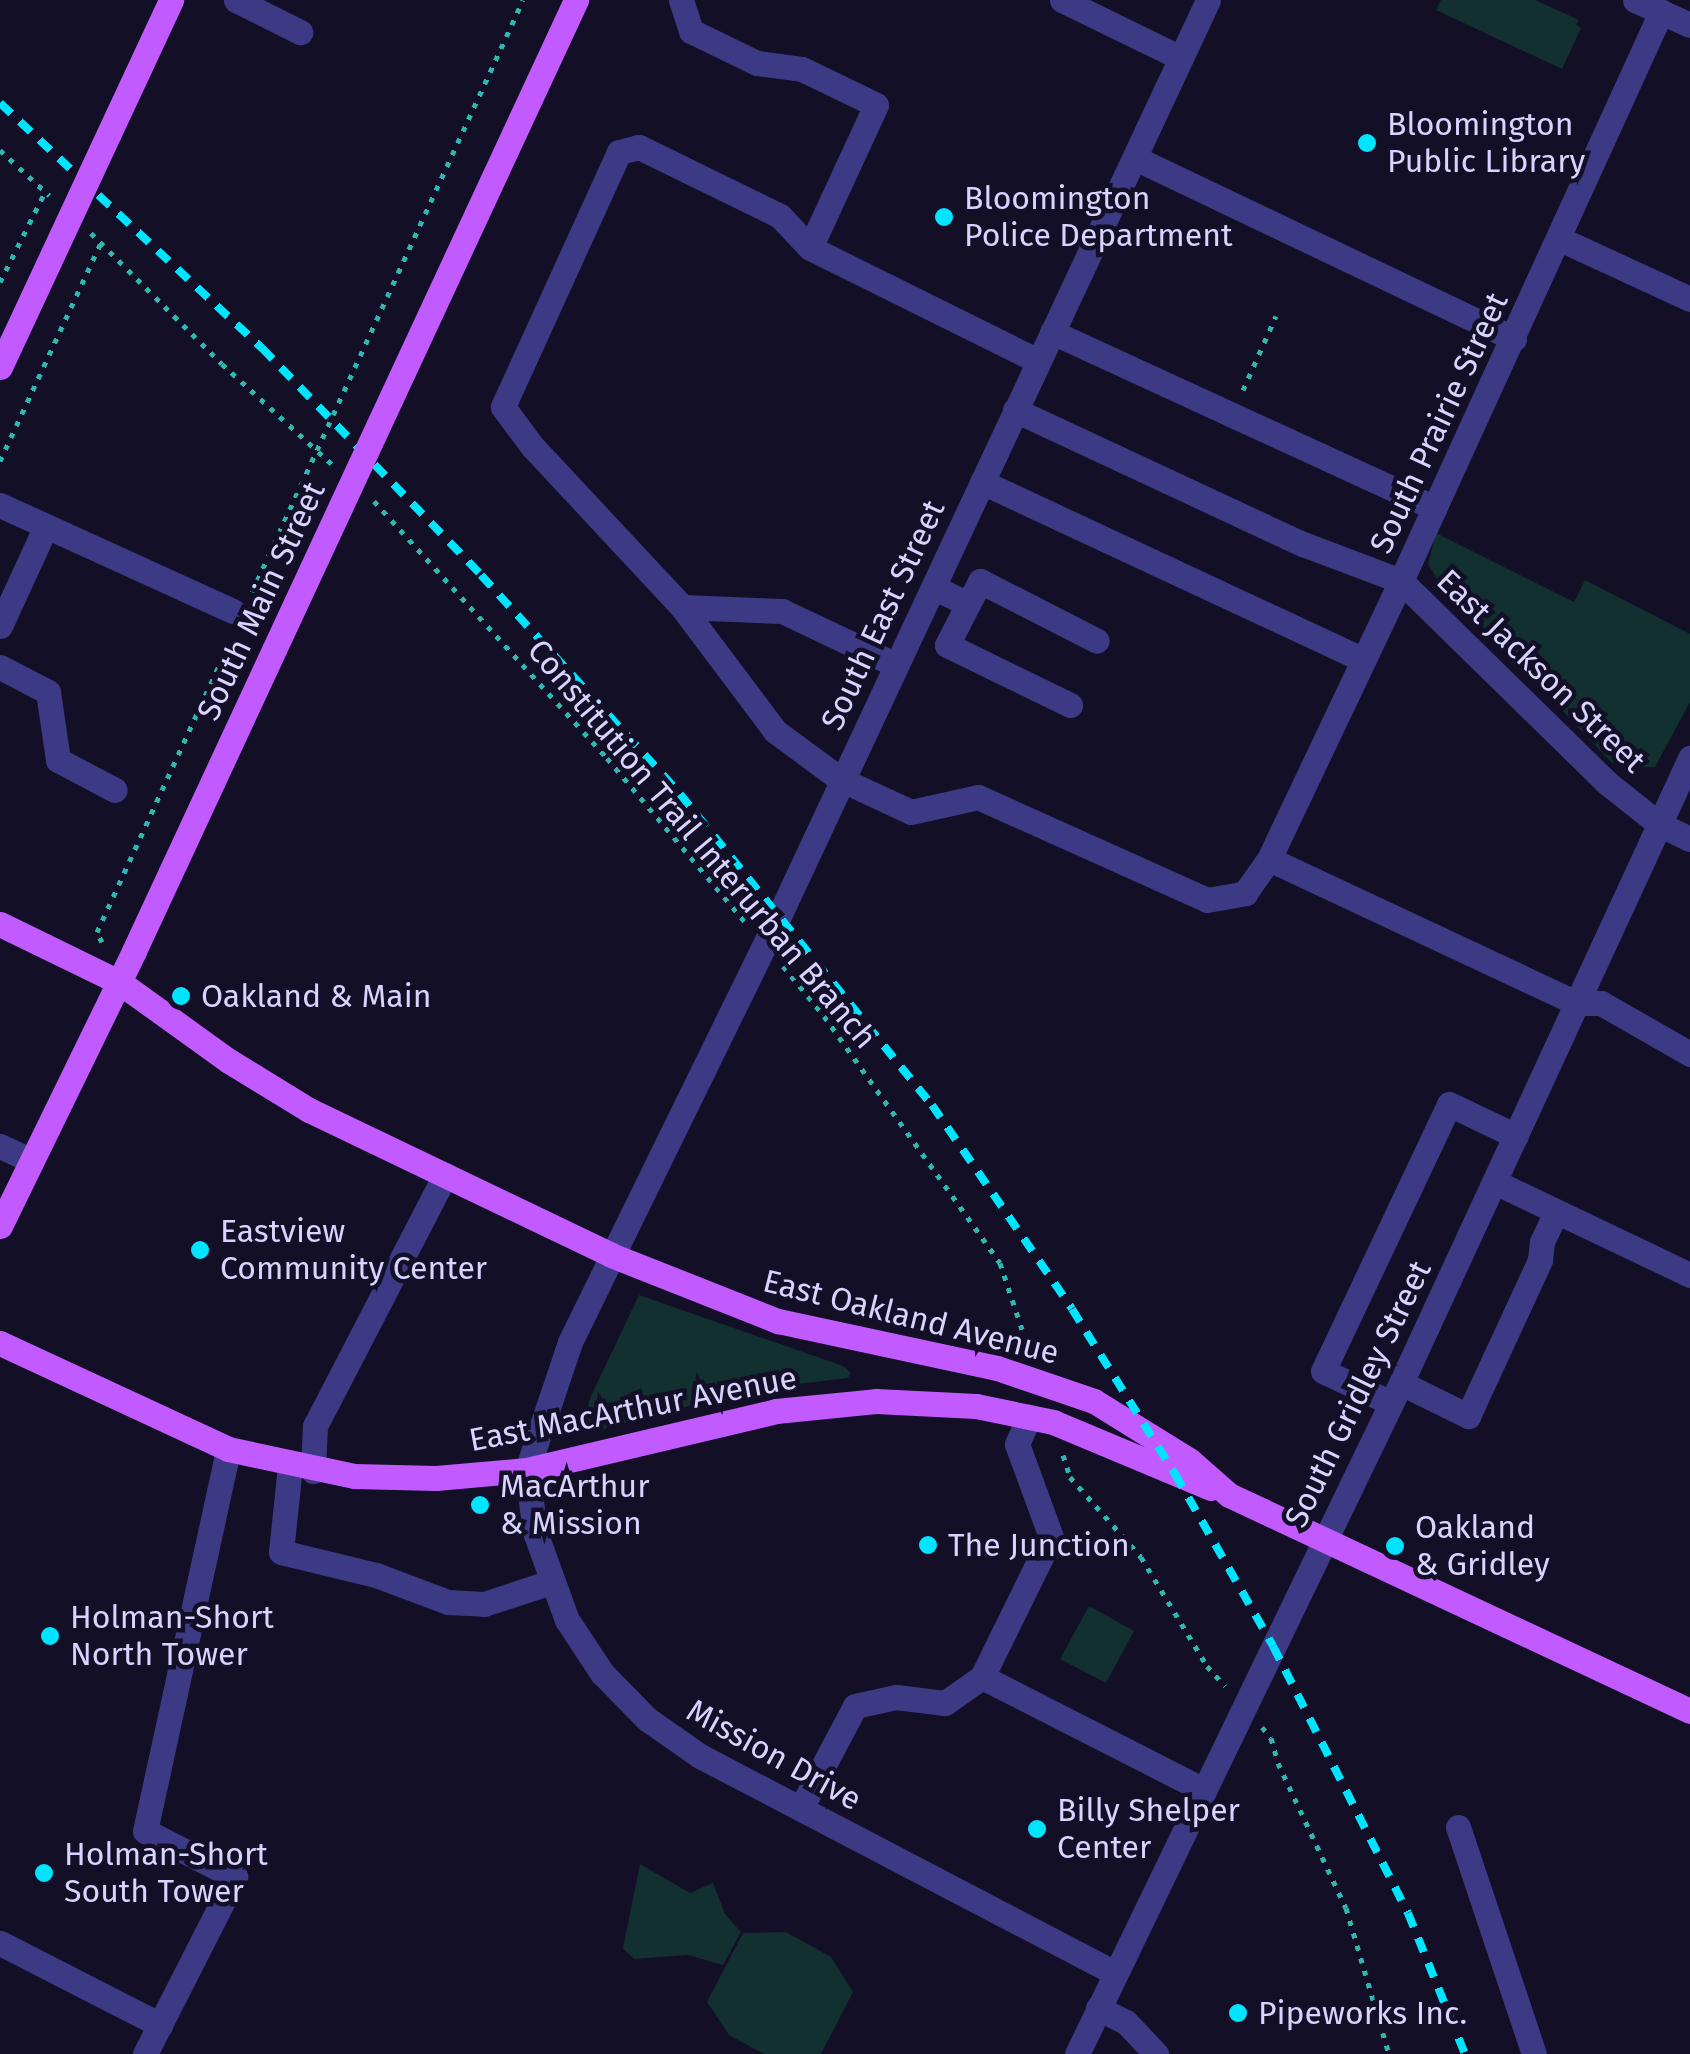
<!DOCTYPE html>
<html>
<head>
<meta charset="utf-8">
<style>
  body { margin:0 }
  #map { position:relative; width:1690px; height:2054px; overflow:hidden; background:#130f26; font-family:"Fira Sans",sans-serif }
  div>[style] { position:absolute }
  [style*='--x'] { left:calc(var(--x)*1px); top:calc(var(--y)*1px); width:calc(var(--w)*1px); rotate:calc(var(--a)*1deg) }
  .green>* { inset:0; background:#12302f }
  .path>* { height:5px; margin-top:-2.5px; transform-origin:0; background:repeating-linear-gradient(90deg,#2fb8b0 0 5px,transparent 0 13px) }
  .minor>* { height:25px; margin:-12.5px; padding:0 12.5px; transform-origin:12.5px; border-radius:12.5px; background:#3d3a85 }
  .major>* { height:25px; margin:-12.5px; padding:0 12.5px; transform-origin:12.5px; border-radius:12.5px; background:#c25bff }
  .rail>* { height:8px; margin-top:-4px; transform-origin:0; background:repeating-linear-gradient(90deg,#00e5ff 0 15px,transparent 0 27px) }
  .major-bridge>* { height:25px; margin:-12.5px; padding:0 12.5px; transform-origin:12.5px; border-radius:12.5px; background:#c25bff }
  .dots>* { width:28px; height:28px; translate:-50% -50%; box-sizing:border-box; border:5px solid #130f26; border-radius:50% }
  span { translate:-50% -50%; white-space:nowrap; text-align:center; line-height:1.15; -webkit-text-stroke:9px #130f26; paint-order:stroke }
  .poi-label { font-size:32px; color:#d9d4ff }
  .left { translate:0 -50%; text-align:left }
  .street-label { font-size:32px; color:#d9d4ff }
</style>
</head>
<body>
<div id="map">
  <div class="green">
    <i style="clip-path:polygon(1441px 0,1535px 0,1579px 20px,1576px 25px,1581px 28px,1562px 69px,1436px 10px)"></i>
    <i style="clip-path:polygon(1436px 533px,1574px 602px,1585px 580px,1690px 634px,1690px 702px,1655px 767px,1623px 768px,1611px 762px,1438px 580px,1428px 564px)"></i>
    <i style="clip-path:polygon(639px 1295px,843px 1366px,851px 1373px,848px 1378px,748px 1390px,589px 1433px,582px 1426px,591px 1396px)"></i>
    <i style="clip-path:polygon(1089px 1606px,1134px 1631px,1106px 1683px,1060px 1659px)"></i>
    <i style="clip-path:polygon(640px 1864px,690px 1893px,713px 1883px,725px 1914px,741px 1932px,723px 1965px,688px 1955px,634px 1959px,623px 1948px)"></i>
    <i style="clip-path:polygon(786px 1932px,831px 1957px,853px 1992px,821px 2054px,764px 2054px,729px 2035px,707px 2002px,743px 1933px)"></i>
  </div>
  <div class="path">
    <i style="--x:0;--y:150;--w:67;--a:42.6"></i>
    <i style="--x:91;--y:233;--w:185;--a:45"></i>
    <i style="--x:222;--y:364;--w:149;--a:42.3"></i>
    <i style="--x:0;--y:282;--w:101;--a:-63.4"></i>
    <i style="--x:1243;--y:390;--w:81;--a:-66"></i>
    <i style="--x:0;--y:461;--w:241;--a:-65.2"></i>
    <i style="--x:374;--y:501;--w:347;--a:47.8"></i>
    <i style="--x:607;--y:758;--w:217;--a:49.9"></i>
    <i style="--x:252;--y:592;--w:651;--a:-65.4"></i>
    <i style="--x:102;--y:942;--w:11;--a:-117"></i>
    <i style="--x:97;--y:932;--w:322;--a:-65.4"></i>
    <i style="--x:783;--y:966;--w:65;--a:50.6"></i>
    <i style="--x:824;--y:1016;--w:303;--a:54.5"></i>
    <i style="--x:1000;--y:1263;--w:92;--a:71.6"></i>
    <i style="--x:1063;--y:1455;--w:23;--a:72"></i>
    <i style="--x:1070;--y:1477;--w:107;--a:48.4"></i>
    <i style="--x:1141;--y:1557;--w:127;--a:58.8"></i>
    <i style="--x:1207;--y:1666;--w:27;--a:48"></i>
    <i style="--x:1262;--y:1727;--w:14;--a:51"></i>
    <i style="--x:1271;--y:1738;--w:26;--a:74"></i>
    <i style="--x:1278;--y:1763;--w:160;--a:64.9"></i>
    <i style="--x:1346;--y:1908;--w:152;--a:73.6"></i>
  </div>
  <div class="minor">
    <i style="--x:236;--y:0;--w:72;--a:26.6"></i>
    <i style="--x:681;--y:0;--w:33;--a:72"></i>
    <i style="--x:691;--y:31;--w:73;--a:25.9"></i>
    <i style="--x:757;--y:63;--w:45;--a:7.6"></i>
    <i style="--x:802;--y:69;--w:82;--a:25.9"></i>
    <i style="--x:876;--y:105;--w:157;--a:114.8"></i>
    <i style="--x:1062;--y:0;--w:132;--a:26"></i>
    <i style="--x:1635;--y:0;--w:60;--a:24.4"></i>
    <i style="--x:1135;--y:158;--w:420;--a:25.5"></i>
    <i style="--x:1560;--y:239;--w:143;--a:24.8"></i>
    <i style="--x:1052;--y:332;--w:421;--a:24.7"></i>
    <i style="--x:1038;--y:361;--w:254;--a:-153.6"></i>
    <i style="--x:810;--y:248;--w:44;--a:-133.2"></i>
    <i style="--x:780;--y:216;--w:157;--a:-153.9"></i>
    <i style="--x:639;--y:147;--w:21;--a:166"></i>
    <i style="--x:619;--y:152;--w:280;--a:114.5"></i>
    <i style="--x:503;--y:407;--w:49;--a:53.4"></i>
    <i style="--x:532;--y:446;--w:220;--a:47"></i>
    <i style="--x:682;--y:607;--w:155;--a:53.1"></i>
    <i style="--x:775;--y:731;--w:81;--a:36.4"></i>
    <i style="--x:840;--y:779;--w:78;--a:24.9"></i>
    <i style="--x:911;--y:812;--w:69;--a:-12.6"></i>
    <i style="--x:978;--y:797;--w:251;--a:24.2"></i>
    <i style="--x:1207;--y:900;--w:39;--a:-10"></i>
    <i style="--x:1245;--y:893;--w:42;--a:-54.8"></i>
    <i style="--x:1269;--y:859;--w:308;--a:-64.6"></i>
    <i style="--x:1401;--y:581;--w:626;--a:-65.44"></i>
    <i style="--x:1015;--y:410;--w:318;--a:25"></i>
    <i style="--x:1303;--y:544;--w:105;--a:20.7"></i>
    <i style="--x:1401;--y:581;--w:287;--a:44.4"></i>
    <i style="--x:1606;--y:782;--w:68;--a:38.4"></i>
    <i style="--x:1659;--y:824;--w:34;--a:26"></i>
    <i style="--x:982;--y:482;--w:421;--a:25"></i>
    <i style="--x:0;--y:505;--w:256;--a:24.5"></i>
    <i style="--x:933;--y:587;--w:39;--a:26"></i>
    <i style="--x:968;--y:604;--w:26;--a:-62"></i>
    <i style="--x:980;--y:581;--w:131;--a:27.1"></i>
    <i style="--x:968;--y:604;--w:46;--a:117.1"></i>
    <i style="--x:947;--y:645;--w:137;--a:26"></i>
    <i style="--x:682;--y:607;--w:100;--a:2.3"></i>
    <i style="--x:782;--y:611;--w:126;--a:25.3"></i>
    <i style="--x:0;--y:626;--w:110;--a:-65.3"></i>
    <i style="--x:0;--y:667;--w:54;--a:27.5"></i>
    <i style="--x:48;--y:692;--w:69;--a:81.6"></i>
    <i style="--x:58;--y:760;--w:64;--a:27.8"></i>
    <i style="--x:1269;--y:859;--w:340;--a:25.1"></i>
    <i style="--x:1577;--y:1003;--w:24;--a:0"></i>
    <i style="--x:1601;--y:1003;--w:103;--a:29.8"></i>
    <i style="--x:0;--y:1146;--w:35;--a:25"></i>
    <i style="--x:1495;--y:1182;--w:216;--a:25.5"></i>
    <i style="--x:1401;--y:1383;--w:75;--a:26.2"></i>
    <i style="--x:1468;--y:1416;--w:172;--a:-65.2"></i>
    <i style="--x:1540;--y:1260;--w:18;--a:-84"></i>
    <i style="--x:1542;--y:1242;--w:33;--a:-65"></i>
    <i style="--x:1391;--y:1403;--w:75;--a:-154.8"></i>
    <i style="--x:1323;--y:1371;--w:295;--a:-64.7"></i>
    <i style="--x:1449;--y:1104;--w:74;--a:25.5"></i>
    <i style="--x:290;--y:1466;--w:86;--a:96"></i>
    <i style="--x:281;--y:1552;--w:98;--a:13.6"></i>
    <i style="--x:376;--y:1575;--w:77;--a:20.6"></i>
    <i style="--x:448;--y:1602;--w:36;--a:3"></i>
    <i style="--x:484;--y:1604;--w:71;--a:-18.2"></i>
    <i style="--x:313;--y:1471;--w:45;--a:-87.5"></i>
    <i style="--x:315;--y:1426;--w:283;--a:-62.6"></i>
    <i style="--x:982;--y:1677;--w:156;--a:-63.8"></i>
    <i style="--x:1051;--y:1537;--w:99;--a:-110.1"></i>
    <i style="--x:1017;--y:1444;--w:30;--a:-66"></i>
    <i style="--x:801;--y:1808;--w:115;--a:-62.1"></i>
    <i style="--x:855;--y:1706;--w:42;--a:-12.4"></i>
    <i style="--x:896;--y:1697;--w:49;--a:7"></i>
    <i style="--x:945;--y:1703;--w:45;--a:-35.1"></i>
    <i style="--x:982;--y:1677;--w:249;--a:27"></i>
    <i style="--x:1458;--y:1827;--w:239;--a:71.5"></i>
    <i style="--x:0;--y:1943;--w:180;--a:27.1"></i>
    <i style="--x:1115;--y:1973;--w:468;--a:-152.4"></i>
    <i style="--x:700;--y:1756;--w:65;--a:-145.1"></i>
    <i style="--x:647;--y:1719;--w:64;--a:-134.4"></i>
    <i style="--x:602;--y:1673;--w:64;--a:-123.4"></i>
    <i style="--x:567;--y:1620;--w:94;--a:-110"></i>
    <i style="--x:535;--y:1532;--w:63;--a:-97.4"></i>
    <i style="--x:527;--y:1470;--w:135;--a:-71.4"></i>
    <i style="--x:570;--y:1342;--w:475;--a:-63.9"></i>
    <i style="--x:779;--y:916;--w:1011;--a:-64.9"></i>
    <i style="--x:1098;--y:2008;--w:31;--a:27"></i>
    <i style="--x:1126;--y:2022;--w:44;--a:46.8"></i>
    <i style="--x:145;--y:2054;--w:199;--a:-63"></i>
    <i style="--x:235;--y:1877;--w:101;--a:-152.9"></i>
    <i style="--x:145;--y:1831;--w:391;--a:-77.7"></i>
    <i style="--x:1077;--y:2054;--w:745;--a:-64.23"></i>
    <i style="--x:1401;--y:1383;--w:689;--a:-65.18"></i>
  </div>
  <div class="major">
    <i style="--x:0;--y:924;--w:132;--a:26"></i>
    <i style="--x:119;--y:982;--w:135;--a:35.7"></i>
    <i style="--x:229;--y:1061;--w:94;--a:31.5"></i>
    <i style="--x:309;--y:1110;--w:335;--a:25.6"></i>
    <i style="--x:611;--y:1255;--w:180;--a:21.6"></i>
    <i style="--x:778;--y:1321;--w:224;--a:12.1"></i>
    <i style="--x:997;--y:1368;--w:102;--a:18.8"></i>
    <i style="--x:1094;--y:1401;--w:112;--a:31.8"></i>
    <i style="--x:1189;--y:1460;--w:53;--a:41.2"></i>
    <i style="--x:1229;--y:1495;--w:509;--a:25.11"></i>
    <i style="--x:0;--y:1226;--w:306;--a:-64"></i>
    <i style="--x:0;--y:1343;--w:251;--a:24.9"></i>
    <i style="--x:228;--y:1449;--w:129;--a:12.1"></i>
    <i style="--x:354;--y:1476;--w:82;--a:1.4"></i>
    <i style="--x:436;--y:1478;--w:91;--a:-5"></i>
    <i style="--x:527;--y:1470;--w:256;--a:-13.3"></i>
    <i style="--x:776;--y:1411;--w:100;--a:-5.7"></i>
    <i style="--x:876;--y:1401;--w:100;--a:2.9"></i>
    <i style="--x:976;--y:1406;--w:79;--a:11.7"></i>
    <i style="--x:1053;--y:1422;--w:171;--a:22.7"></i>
  </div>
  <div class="rail">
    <i style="--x:0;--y:103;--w:359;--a:43.1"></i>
    <i style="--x:262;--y:348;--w:315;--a:46"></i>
    <i style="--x:481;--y:575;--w:296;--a:47.7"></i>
    <i style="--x:680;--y:794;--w:400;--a:51"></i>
    <i style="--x:932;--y:1105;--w:247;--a:55.5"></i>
    <i style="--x:1072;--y:1309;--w:195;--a:58"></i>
    <i style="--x:1175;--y:1474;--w:198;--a:60.3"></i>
    <i style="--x:1273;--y:1646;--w:299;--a:63.2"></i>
    <i style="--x:1408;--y:1913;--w:152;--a:68"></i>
  </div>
  <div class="major-bridge">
    <i style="--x:0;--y:367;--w:405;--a:-65"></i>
    <i style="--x:134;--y:951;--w:1049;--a:-65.07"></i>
  </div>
  <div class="dots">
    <i style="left:1367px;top:143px;background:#00e5ff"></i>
    <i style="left:944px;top:217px;background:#00e5ff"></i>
    <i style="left:181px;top:996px;background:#00e5ff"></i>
    <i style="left:200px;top:1250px;background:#00e5ff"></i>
    <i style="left:480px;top:1505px;background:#00e5ff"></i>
    <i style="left:928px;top:1545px;background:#00e5ff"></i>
    <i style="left:1395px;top:1546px;background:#00e5ff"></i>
    <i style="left:50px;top:1636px;background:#00e5ff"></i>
    <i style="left:1037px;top:1829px;background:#00e5ff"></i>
    <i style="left:44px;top:1873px;background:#00e5ff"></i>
    <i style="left:1238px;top:2013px;background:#00e5ff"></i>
  </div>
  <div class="poi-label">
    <span class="left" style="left:1387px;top:143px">Bloomington<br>Public Library</span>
    <span class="left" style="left:964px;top:217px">Bloomington<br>Police Department</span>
    <span class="left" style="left:201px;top:996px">Oakland &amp; Main</span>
    <span class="left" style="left:220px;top:1250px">Eastview<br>Community Center</span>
    <span class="left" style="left:500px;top:1505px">MacArthur<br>&amp; Mission</span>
    <span class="left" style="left:1415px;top:1546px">Oakland<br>&amp; Gridley</span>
    <span class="left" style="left:948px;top:1545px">The Junction</span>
    <span class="left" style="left:70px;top:1636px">Holman-Short<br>North Tower</span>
    <span class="left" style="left:1057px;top:1829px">Billy Shelper<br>Center</span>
    <span class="left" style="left:64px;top:1873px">Holman-Short<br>South Tower</span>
    <span class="left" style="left:1258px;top:2013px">Pipeworks Inc.</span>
  </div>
  <div class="street-label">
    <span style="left:1439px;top:423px;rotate:-65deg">South Prairie Street</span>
    <span style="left:261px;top:601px;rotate:-65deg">South Main Street</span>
    <span style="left:883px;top:615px;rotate:-65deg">South East Street</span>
    <span style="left:1541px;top:671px;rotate:44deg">East Jackson Street</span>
    <span style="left:702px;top:844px;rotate:50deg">Constitution Trail Interurban Branch</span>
    <span style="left:911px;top:1317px;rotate:14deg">East Oakland Avenue</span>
    <span style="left:1358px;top:1394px;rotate:-64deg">South Gridley Street</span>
    <span style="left:633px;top:1409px;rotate:-11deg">East MacArthur Avenue</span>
    <span style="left:774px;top:1755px;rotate:29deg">Mission Drive</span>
  </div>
</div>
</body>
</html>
